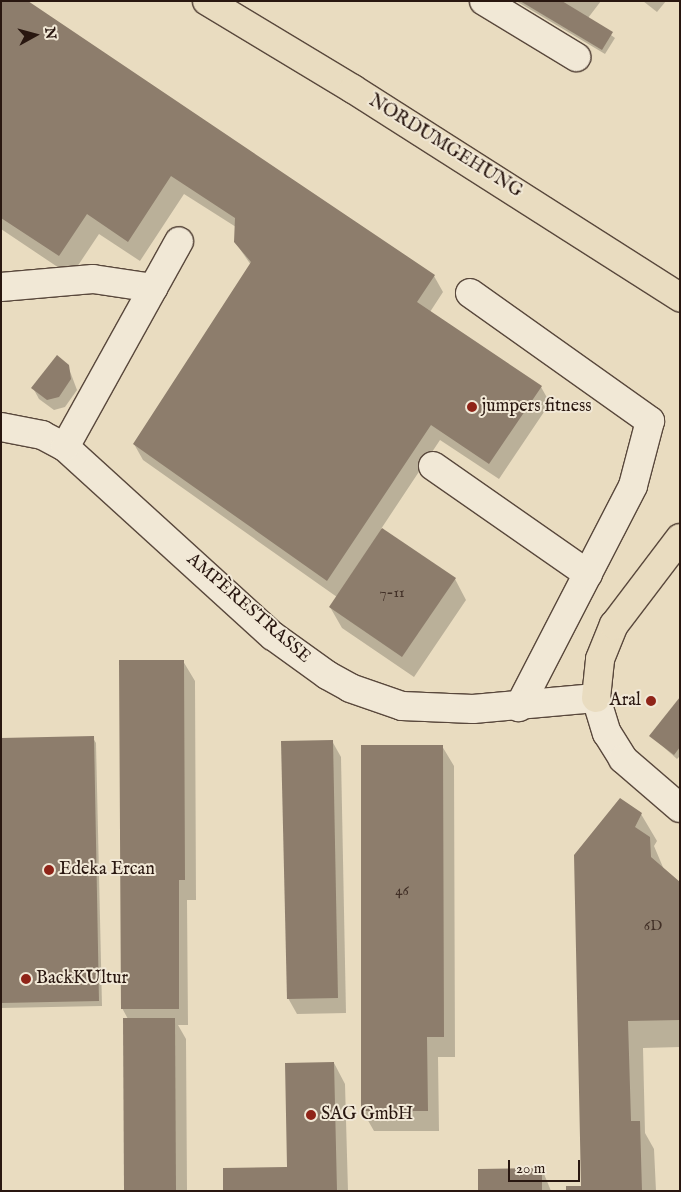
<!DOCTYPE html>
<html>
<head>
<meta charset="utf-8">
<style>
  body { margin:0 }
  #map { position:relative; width:681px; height:1192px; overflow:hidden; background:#e9dcc0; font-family:"IM FELL English",serif }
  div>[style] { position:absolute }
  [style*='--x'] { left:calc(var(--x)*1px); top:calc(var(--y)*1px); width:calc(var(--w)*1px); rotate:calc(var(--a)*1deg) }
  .shadow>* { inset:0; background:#0003 }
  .building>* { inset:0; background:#8d7d6c }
  .roads { filter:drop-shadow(1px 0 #59483c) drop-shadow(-1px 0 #59483c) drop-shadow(0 1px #59483c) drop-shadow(0 -1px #59483c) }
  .minor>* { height:28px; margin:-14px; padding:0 14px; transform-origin:14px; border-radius:14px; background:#f1e8d6 }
  .major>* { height:28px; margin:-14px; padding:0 14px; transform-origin:14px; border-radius:14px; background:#e9dcc0 }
  .dots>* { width:14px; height:14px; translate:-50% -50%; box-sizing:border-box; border:2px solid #f1e8d6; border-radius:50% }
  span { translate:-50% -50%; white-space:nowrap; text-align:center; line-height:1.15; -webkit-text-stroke:4px #f1e8d6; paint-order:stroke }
  .number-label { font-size:15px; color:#423027 }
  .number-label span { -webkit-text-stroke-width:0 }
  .street-label { font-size:18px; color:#291710 }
  .poi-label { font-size:18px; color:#291710 }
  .left { translate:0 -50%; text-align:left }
  .right { translate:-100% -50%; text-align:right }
  .frame { position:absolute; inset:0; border:2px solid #291710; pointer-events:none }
  .north { position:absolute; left:10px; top:10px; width:50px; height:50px; -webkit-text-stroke:4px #f1e8d6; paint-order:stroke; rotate:83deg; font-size:14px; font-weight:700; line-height:20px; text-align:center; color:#291710 }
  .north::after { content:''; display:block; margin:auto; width:18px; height:22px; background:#291710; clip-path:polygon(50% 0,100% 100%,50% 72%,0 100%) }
  .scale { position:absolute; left:508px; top:1160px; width:72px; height:22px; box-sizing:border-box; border:2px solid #291710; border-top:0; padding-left:6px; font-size:15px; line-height:18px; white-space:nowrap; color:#291710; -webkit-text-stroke:4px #f1e8d6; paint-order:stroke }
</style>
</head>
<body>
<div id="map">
  <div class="shadow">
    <i style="clip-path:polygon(1px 1px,434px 276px,443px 292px,430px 312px,541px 387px,550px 403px,499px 479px,440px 440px,381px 529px,455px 579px,466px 600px,414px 677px,342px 628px,330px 607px,337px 597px,143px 460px,134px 444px,251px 265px,235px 242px,236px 227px,184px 194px,140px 261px,99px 234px,71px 276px,1px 229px)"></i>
    <i style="clip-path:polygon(516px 1px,601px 1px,588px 18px,615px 38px,605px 54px)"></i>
    <i style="clip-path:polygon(643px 1px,666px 1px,657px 12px)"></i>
    <i style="clip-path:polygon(68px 366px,77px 390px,65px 407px,54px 410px,39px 399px,33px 388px)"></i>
    <i style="clip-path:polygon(183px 661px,195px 681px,196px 900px,187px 900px,188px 1025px,178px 1025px,186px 1039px,187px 1191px,125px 1191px,128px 1019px,122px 1008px)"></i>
    <i style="clip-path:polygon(680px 699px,680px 756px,677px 759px,651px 736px)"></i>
    <i style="clip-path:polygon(93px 738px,96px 743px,102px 1006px,1px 1008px,1px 739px)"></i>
    <i style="clip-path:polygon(332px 741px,341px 757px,346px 1013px,297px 1014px,288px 998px)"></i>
    <i style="clip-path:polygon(442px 746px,454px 766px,455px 1057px,438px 1057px,439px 1131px,374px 1131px,362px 1110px)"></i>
    <i style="clip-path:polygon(641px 814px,657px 841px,654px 846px,665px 872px,680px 884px,680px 1047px,643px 1048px,645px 1133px,654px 1149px,656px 1191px,568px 1191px,582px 1187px,575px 855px)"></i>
    <i style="clip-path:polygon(334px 1063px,345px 1084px,348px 1191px,225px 1191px,288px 1168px)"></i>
    <i style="clip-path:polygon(542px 1169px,551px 1191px,479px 1191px)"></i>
  </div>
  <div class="building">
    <i style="clip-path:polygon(1px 1px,28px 1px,435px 275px,417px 302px,542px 386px,489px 464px,431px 425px,327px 581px,133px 444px,251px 262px,234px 242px,235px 218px,171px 176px,128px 242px,87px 214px,59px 256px,1px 218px)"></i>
    <i style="clip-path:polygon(520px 1px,562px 1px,613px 32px,602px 50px)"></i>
    <i style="clip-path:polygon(57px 355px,69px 365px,71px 379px,59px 397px,47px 400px,31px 388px)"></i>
    <i style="clip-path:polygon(382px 528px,456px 578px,402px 657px,329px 607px)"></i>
    <i style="clip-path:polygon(119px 660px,184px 660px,185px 880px,179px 880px,179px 1009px,121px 1009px)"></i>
    <i style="clip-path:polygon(680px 697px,680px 747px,674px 755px,649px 736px)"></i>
    <i style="clip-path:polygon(94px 736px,99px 1001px,1px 1003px,1px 738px)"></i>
    <i style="clip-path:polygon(333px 740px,338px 998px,287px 999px,281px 741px)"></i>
    <i style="clip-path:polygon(361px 745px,443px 745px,444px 1037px,427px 1037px,428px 1111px,361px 1111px)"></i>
    <i style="clip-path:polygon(620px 798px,642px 813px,635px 827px,650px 837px,651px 857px,680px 882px,680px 1020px,628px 1021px,631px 1121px,640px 1121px,642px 1191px,566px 1191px,566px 1186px,581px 1186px,574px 855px)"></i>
    <i style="clip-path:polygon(123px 1018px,175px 1018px,176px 1191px,124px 1191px)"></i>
    <i style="clip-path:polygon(334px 1062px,337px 1191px,223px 1191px,223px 1168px,287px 1167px,285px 1063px)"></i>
    <i style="clip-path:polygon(542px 1168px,542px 1191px,478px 1191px,478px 1169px)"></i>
  </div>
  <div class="roads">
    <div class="minor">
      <i style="--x:484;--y:1;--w:108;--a:31.3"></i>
      <i style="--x:1;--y:287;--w:92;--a:-5"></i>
      <i style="--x:93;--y:279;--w:61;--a:8.5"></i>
      <i style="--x:470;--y:293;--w:221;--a:35.4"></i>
      <i style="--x:650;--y:421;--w:67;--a:104.7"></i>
      <i style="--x:633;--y:486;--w:249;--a:117.3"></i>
      <i style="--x:1;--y:427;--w:42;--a:11"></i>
      <i style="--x:42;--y:435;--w:26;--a:28"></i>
      <i style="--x:65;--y:447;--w:281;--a:42.3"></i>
      <i style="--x:273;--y:636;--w:67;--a:35.8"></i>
      <i style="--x:327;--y:675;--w:26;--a:29"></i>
      <i style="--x:350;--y:688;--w:55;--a:19.1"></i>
      <i style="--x:402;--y:706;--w:71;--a:2.4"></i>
      <i style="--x:473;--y:709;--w:123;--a:-5.1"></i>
      <i style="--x:596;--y:698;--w:37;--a:73"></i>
      <i style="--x:607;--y:733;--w:31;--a:58"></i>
      <i style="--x:623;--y:759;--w:75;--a:40.7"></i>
      <i style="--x:65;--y:447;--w:235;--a:-61"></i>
      <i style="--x:433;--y:466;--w:189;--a:34.9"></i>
    </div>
    <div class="major">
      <i style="--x:207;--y:1;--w:170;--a:31.1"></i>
      <i style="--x:353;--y:89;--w:388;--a:32.5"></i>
      <i style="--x:596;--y:698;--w:39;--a:-84"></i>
      <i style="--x:600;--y:659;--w:37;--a:-68"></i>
      <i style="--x:614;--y:625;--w:109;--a:-52.8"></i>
    </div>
  </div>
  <div class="dots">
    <i style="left:472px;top:407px;background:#8f2418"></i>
    <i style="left:651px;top:701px;background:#8f2418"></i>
    <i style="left:49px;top:870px;background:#8f2418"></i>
    <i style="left:26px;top:979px;background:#8f2418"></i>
    <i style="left:311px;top:1115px;background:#8f2418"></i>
  </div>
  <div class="number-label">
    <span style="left:392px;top:593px">7-11</span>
    <span style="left:402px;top:891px">46</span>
    <span style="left:653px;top:926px">6D</span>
  </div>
  <div class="street-label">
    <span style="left:445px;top:147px;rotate:32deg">NORDUMGEHUNG</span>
    <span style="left:248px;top:609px;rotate:41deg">AMPÈRESTRASSE</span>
  </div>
  <div class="poi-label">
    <span class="left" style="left:482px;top:407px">jumpers fitness</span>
    <span class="right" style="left:641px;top:701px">Aral</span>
    <span class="left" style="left:59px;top:870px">Edeka Ercan</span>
    <span class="left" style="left:36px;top:979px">BackKUltur</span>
    <span class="left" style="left:321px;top:1115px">SAG GmbH</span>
  </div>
  <div class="frame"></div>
  <div class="north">N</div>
  <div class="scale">20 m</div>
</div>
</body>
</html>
